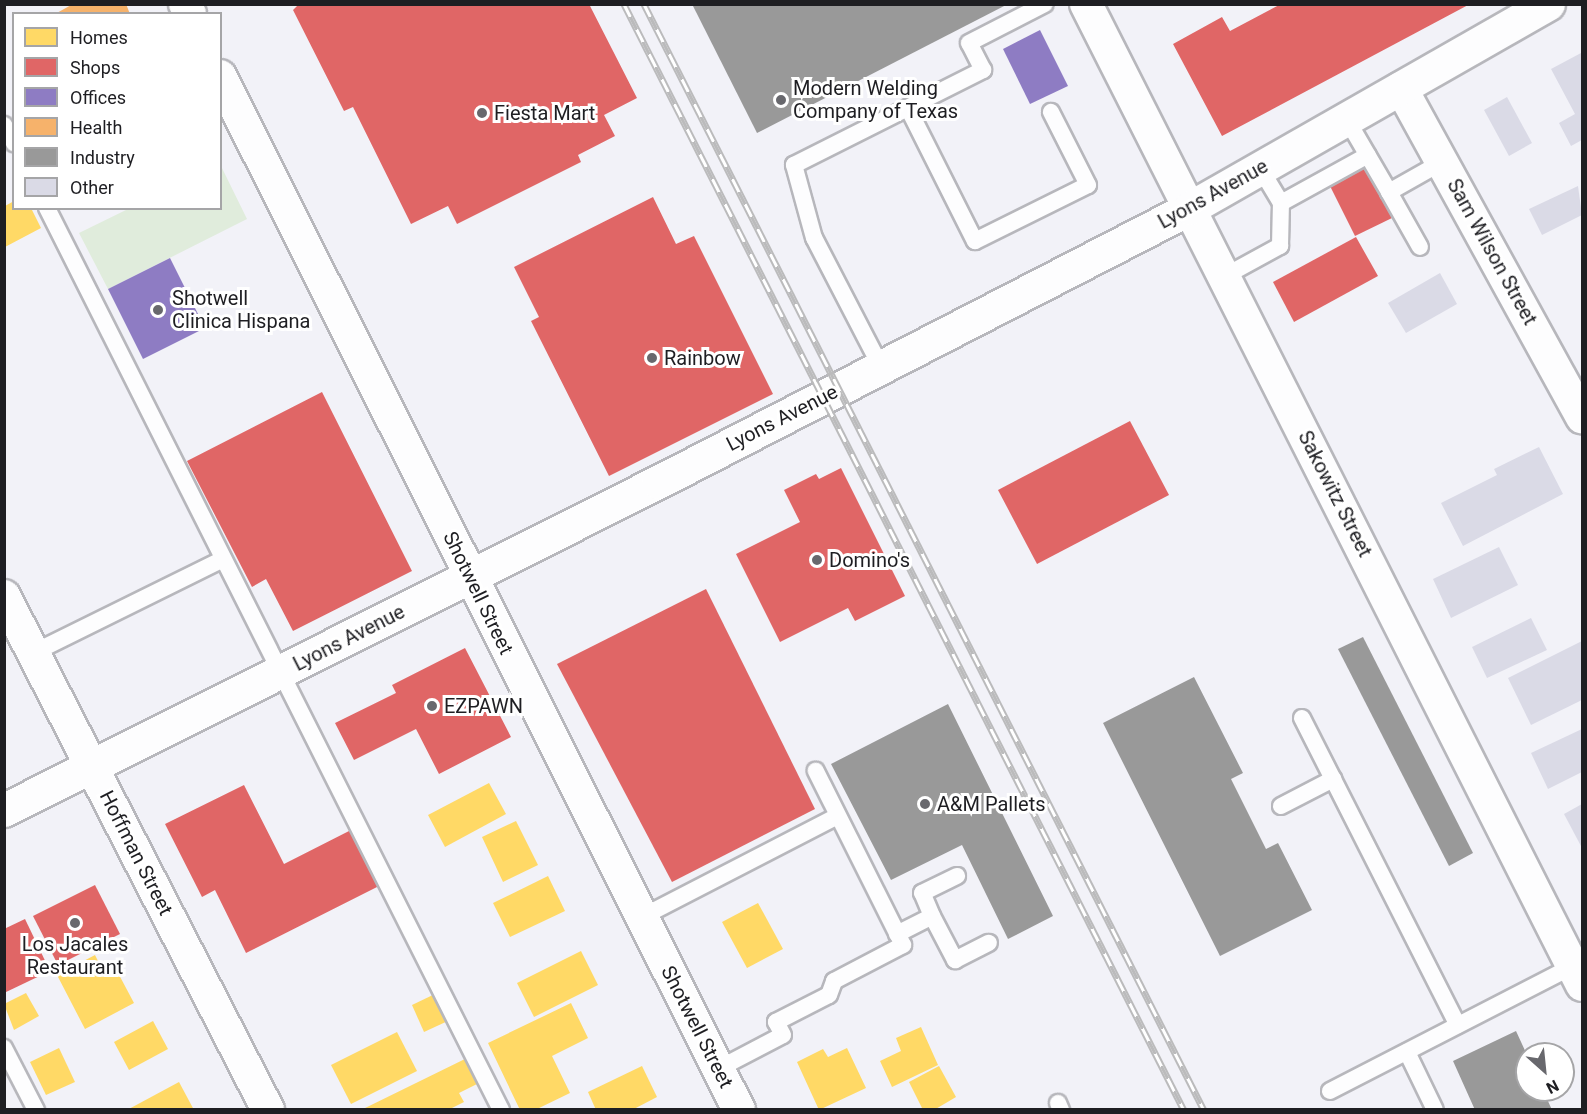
<!DOCTYPE html>
<html>
<head>
<meta charset="utf-8">
<style>
  body { margin:0 }
  #map { position:relative; width:1587px; height:1114px; overflow:hidden; background:#f2f2f8; font-family:Roboto,sans-serif }
  div>[style] { position:absolute }
  [style*='--x'] { left:calc(var(--x)*1px); top:calc(var(--y)*1px); width:calc(var(--w)*1px); rotate:calc(var(--a)*1deg) }
  .green>* { inset:0; background:#e0ecdc }
  .homes>* { inset:0; background:#ffd966 }
  .shops>* { inset:0; background:#e06666 }
  .offices>* { inset:0; background:#8e7cc3 }
  .health>* { inset:0; background:#f6b26b }
  .industry>* { inset:0; background:#999 }
  .building>* { inset:0; background:#dadae6 }
  .roads { filter:drop-shadow(2px 0 #b7b7bc) drop-shadow(-2px 0 #b7b7bc) drop-shadow(0 2px #b7b7bc) drop-shadow(0 -2px #b7b7bc) }
  .lane>* { height:16px; margin:-8px; padding:0 8px; transform-origin:8px; border-radius:8px; background:#fdfdfe }
  .street>* { height:32px; margin:-16px; padding:0 16px; transform-origin:16px; border-radius:16px; background:#fdfdfe }
  .secondary>* { height:33px; margin:-16.5px; padding:0 16.5px; transform-origin:16.5px; border-radius:16.5px; background:#fdfdfe }
  .rail>* { height:7px; margin-top:-3.5px; transform-origin:0; background:repeating-linear-gradient(90deg,#fff 0 14px,#bbbbbc 0 28px); box-sizing:border-box; border-block:2px solid #bbbbbc }
  .dots>* { width:16px; height:16px; translate:-50% -50%; box-sizing:border-box; border:3px solid #fff; border-radius:50% }
  span { translate:-50% -50%; white-space:nowrap; text-align:center; line-height:1.15; -webkit-text-stroke:6px #fff; paint-order:stroke }
  .poi-label { font-size:20px; color:#1e1e22 }
  .left { translate:0 -50%; text-align:left }
  .street-label { font-size:20px; color:#1e1e22 }
  .frame { position:absolute; inset:0; border:6px solid #1e1e22; pointer-events:none }
  .legend { position:absolute; left:12px; top:12px; width:210px; height:198px; box-sizing:border-box; background:#fff; border:2px solid #a5a5a7; margin:0; padding:8px 10px; list-style:none; font-size:18px; color:#1e1e22 }
  .legend li { display:flex; align-items:center; gap:12px; height:30px }
  .legend b { width:30px; border:2px solid #a5a5a7 }
  .north { position:absolute; left:1515px; top:1042px; width:60px; height:60px; box-sizing:border-box; background:#fff; border:2px solid #a5a5a7; border-radius:50%; rotate:153deg; font-size:16px; font-weight:700; line-height:24px; text-align:center; color:#1e1e22 }
  .north::after { content:''; display:block; margin:auto; width:21px; height:27px; background:#68686d; clip-path:polygon(50% 0,100% 100%,50% 72%,0 100%) }
</style>
</head>
<body>
<div id="map">
  <div class="green">
    <i style="clip-path:polygon(221px 166px,247px 219px,108px 289px,79px 233px,128px 209px,220px 208px)"></i>
  </div>
  <div class="homes">
    <i style="clip-path:polygon(14px 201px,14px 208px,31px 208px,41px 228px,5px 247px,5px 206px)"></i>
    <i style="clip-path:polygon(489px 783px,506px 814px,445px 847px,428px 815px)"></i>
    <i style="clip-path:polygon(516px 821px,538px 865px,503px 882px,482px 837px)"></i>
    <i style="clip-path:polygon(548px 876px,565px 911px,510px 937px,493px 903px)"></i>
    <i style="clip-path:polygon(758px 903px,783px 949px,747px 968px,722px 922px)"></i>
    <i style="clip-path:polygon(581px 951px,598px 985px,534px 1017px,517px 983px)"></i>
    <i style="clip-path:polygon(95px 955px,106px 977px,117px 971px,134px 1003px,85px 1029px,57px 975px)"></i>
    <i style="clip-path:polygon(26px 993px,39px 1016px,14px 1030px,4px 1004px)"></i>
    <i style="clip-path:polygon(437px 993px,450px 1020px,424px 1032px,412px 1005px)"></i>
    <i style="clip-path:polygon(571px 1003px,588px 1038px,552px 1056px,570px 1093px,535px 1110px,520px 1110px,488px 1043px)"></i>
    <i style="clip-path:polygon(153px 1021px,168px 1049px,129px 1070px,114px 1042px)"></i>
    <i style="clip-path:polygon(921px 1027px,938px 1065px,892px 1087px,880px 1061px,901px 1051px,896px 1038px)"></i>
    <i style="clip-path:polygon(397px 1032px,417px 1071px,351px 1104px,331px 1065px)"></i>
    <i style="clip-path:polygon(59px 1048px,75px 1082px,46px 1095px,30px 1062px)"></i>
    <i style="clip-path:polygon(847px 1048px,866px 1088px,819px 1110px,797px 1062px,823px 1049px,828px 1057px)"></i>
    <i style="clip-path:polygon(469px 1057px,481px 1082px,459px 1093px,464px 1102px,448px 1110px,361px 1110px)"></i>
    <i style="clip-path:polygon(642px 1066px,657px 1097px,632px 1110px,596px 1110px,588px 1092px)"></i>
    <i style="clip-path:polygon(939px 1066px,956px 1097px,934px 1110px,923px 1110px,909px 1082px)"></i>
    <i style="clip-path:polygon(179px 1082px,194px 1110px,127px 1110px)"></i>
  </div>
  <div class="shops">
    <i style="clip-path:polygon(299px 4px,589px 4px,637px 98px,604px 115px,615px 136px,578px 155px,581px 162px,457px 224px,448px 206px,411px 224px,353px 107px,344px 111px,293px 10px)"></i>
    <i style="clip-path:polygon(1281px 4px,1470px 4px,1222px 136px,1173px 44px,1222px 17px,1230px 31px)"></i>
    <i style="clip-path:polygon(1364px 162px,1392px 218px,1355px 236px,1327px 180px)"></i>
    <i style="clip-path:polygon(653px 197px,676px 244px,694px 236px,773px 394px,609px 476px,531px 321px,539px 317px,514px 267px)"></i>
    <i style="clip-path:polygon(1356px 237px,1378px 276px,1294px 322px,1273px 282px)"></i>
    <i style="clip-path:polygon(322px 392px,412px 571px,293px 631px,266px 579px,252px 587px,187px 461px)"></i>
    <i style="clip-path:polygon(1130px 421px,1169px 495px,1037px 564px,998px 490px)"></i>
    <i style="clip-path:polygon(841px 468px,905px 596px,855px 621px,848px 608px,780px 642px,736px 554px,800px 522px,784px 490px,816px 474px,819px 479px)"></i>
    <i style="clip-path:polygon(706px 589px,815px 809px,672px 882px,557px 664px)"></i>
    <i style="clip-path:polygon(465px 648px,511px 737px,439px 774px,416px 729px,354px 760px,335px 723px,396px 693px,392px 685px)"></i>
    <i style="clip-path:polygon(244px 785px,284px 864px,351px 830px,379px 886px,246px 953px,215px 890px,202px 897px,165px 824px)"></i>
    <i style="clip-path:polygon(95px 885px,120px 934px,58px 965px,33px 916px)"></i>
    <i style="clip-path:polygon(25px 919px,50px 971px,4px 993px,4px 929px)"></i>
  </div>
  <div class="offices">
    <i style="clip-path:polygon(1040px 30px,1068px 86px,1030px 104px,1003px 49px)"></i>
    <i style="clip-path:polygon(170px 258px,205px 328px,143px 359px,108px 289px)"></i>
  </div>
  <div class="health">
    <i style="clip-path:polygon(73px 4px,126px 4px,130px 14px,55px 14px)"></i>
  </div>
  <div class="industry">
    <i style="clip-path:polygon(692px 4px,1008px 4px,757px 133px)"></i>
    <i style="clip-path:polygon(1363px 637px,1473px 853px,1449px 866px,1338px 649px)"></i>
    <i style="clip-path:polygon(1194px 677px,1243px 773px,1231px 779px,1266px 849px,1278px 843px,1312px 910px,1220px 956px,1103px 723px)"></i>
    <i style="clip-path:polygon(948px 704px,1053px 916px,1008px 939px,962px 845px,891px 880px,831px 764px)"></i>
    <i style="clip-path:polygon(1516px 1031px,1527px 1055px,1527px 1090px,1543px 1090px,1552px 1110px,1475px 1110px,1453px 1061px)"></i>
  </div>
  <div class="building">
    <i style="clip-path:polygon(1581px 53px,1582px 140px,1571px 146px,1559px 123px,1575px 114px,1551px 69px)"></i>
    <i style="clip-path:polygon(1507px 97px,1532px 143px,1509px 156px,1484px 110px)"></i>
    <i style="clip-path:polygon(1578px 186px,1582px 215px,1542px 235px,1529px 209px)"></i>
    <i style="clip-path:polygon(1440px 273px,1457px 304px,1406px 333px,1388px 303px)"></i>
    <i style="clip-path:polygon(1539px 447px,1563px 494px,1463px 546px,1441px 503px,1497px 475px,1494px 469px)"></i>
    <i style="clip-path:polygon(1499px 547px,1518px 585px,1451px 618px,1433px 579px)"></i>
    <i style="clip-path:polygon(1531px 618px,1547px 650px,1487px 678px,1472px 647px)"></i>
    <i style="clip-path:polygon(1582px 641px,1582px 700px,1531px 725px,1508px 678px)"></i>
    <i style="clip-path:polygon(1582px 729px,1582px 772px,1548px 789px,1531px 753px)"></i>
    <i style="clip-path:polygon(1582px 804px,1582px 848px,1564px 814px)"></i>
  </div>
  <div class="roads">
    <div class="lane">
      <i style="--x:908;--y:108;--w:149;--a:63.3"></i>
      <i style="--x:975;--y:241;--w:126;--a:-26.4"></i>
      <i style="--x:1088;--y:185;--w:82;--a:-116.9"></i>
      <i style="--x:1346;--y:118;--w:86;--a:59.8"></i>
      <i style="--x:1389;--y:192;--w:61;--a:-29.5"></i>
      <i style="--x:4;--y:125;--w:21;--a:61"></i>
      <i style="--x:1260;--y:168;--w:41;--a:59"></i>
      <i style="--x:1281;--y:203;--w:99;--a:-28.9"></i>
      <i style="--x:1389;--y:192;--w:63;--a:60.6"></i>
      <i style="--x:47;--y:208;--w:1010;--a:63.28"></i>
      <i style="--x:1225;--y:276;--w:63;--a:-28.6"></i>
      <i style="--x:1280;--y:246;--w:43;--a:-88.7"></i>
      <i style="--x:881;--y:367;--w:145;--a:-117.4"></i>
      <i style="--x:814;--y:238;--w:76;--a:-105.3"></i>
      <i style="--x:794;--y:165;--w:212;--a:-26.7"></i>
      <i style="--x:983;--y:70;--w:30;--a:-117"></i>
      <i style="--x:969;--y:43;--w:85;--a:-27.2"></i>
      <i style="--x:33;--y:653;--w:212;--a:-26.3"></i>
      <i style="--x:1302;--y:718;--w:344;--a:63.1"></i>
      <i style="--x:1281;--y:806;--w:59;--a:-27.4"></i>
      <i style="--x:932;--y:916;--w:25;--a:-113"></i>
      <i style="--x:922;--y:893;--w:39;--a:-26"></i>
      <i style="--x:642;--y:917;--w:220;--a:-27.3"></i>
      <i style="--x:897;--y:934;--w:39;--a:-27"></i>
      <i style="--x:932;--y:916;--w:50;--a:62.4"></i>
      <i style="--x:955;--y:960;--w:38;--a:-27"></i>
      <i style="--x:4;--y:1048;--w:70;--a:62.7"></i>
      <i style="--x:1407;--y:1052;--w:64;--a:64.2"></i>
      <i style="--x:718;--y:1069;--w:73;--a:-27.6"></i>
      <i style="--x:783;--y:1035;--w:15;--a:-118"></i>
      <i style="--x:776;--y:1022;--w:59;--a:-27"></i>
      <i style="--x:829;--y:995;--w:15;--a:-70"></i>
      <i style="--x:834;--y:981;--w:78;--a:-27.6"></i>
      <i style="--x:903;--y:945;--w:195;--a:-116.6"></i>
      <i style="--x:1330;--y:1091;--w:273;--a:-27.2"></i>
      <i style="--x:1058;--y:1103;--w:8;--a:67"></i>
    </div>
    <div class="street">
      <i style="--x:185;--y:4;--w:11;--a:63"></i>
      <i style="--x:1086;--y:4;--w:1099;--a:63.18"></i>
      <i style="--x:220;--y:76;--w:1157;--a:63.35"></i>
      <i style="--x:1401;--y:88;--w:376;--a:61.2"></i>
      <i style="--x:4;--y:596;--w:578;--a:62.81"></i>
    </div>
    <div class="secondary">
      <i style="--x:4;--y:810;--w:732;--a:-26.64"></i>
      <i style="--x:658;--y:482;--w:598;--a:-27.25"></i>
      <i style="--x:1190;--y:208;--w:412;--a:-29.7"></i>
    </div>
  </div>
  <div class="rail">
    <i style="--x:624;--y:4;--w:1240;--a:63.15"></i>
    <i style="--x:644;--y:4;--w:1240;--a:63.15"></i>
  </div>
  <div class="dots">
    <i style="left:781px;top:100px;background:#68686d"></i>
    <i style="left:482px;top:113px;background:#68686d"></i>
    <i style="left:158px;top:310px;background:#68686d"></i>
    <i style="left:652px;top:358px;background:#68686d"></i>
    <i style="left:817px;top:560px;background:#68686d"></i>
    <i style="left:432px;top:706px;background:#68686d"></i>
    <i style="left:925px;top:804px;background:#68686d"></i>
    <i style="left:75px;top:923px;background:#68686d"></i>
  </div>
  <div class="poi-label">
    <span class="left" style="left:793px;top:100px">Modern Welding<br>Company of Texas</span>
    <span class="left" style="left:494px;top:113px">Fiesta Mart</span>
    <span class="left" style="left:172px;top:310px">Shotwell<br>Clinica Hispana</span>
    <span class="left" style="left:664px;top:358px">Rainbow</span>
    <span class="left" style="left:829px;top:560px">Domino's</span>
    <span class="left" style="left:444px;top:706px">EZPAWN</span>
    <span class="left" style="left:937px;top:804px">A&amp;M Pallets</span>
    <span style="left:75px;top:956px">Los Jacales<br>Restaurant</span>
  </div>
  <div class="street-label">
    <span style="left:1213px;top:194px;rotate:-29deg">Lyons Avenue</span>
    <span style="left:1492px;top:252px;rotate:61deg">Sam Wilson Street</span>
    <span style="left:782px;top:418px;rotate:-27deg">Lyons Avenue</span>
    <span style="left:1335px;top:494px;rotate:63deg">Sakowitz Street</span>
    <span style="left:478px;top:593px;rotate:64deg">Shotwell Street</span>
    <span style="left:349px;top:638px;rotate:-27deg">Lyons Avenue</span>
    <span style="left:136px;top:853px;rotate:63deg">Hoffman Street</span>
    <span style="left:697px;top:1027px;rotate:63deg">Shotwell Street</span>
  </div>
  <div class="frame"></div>
  <ul class="legend">
  <li><b style="height:16px;background:#ffd966"></b>Homes</li>
  <li><b style="height:16px;background:#e06666"></b>Shops</li>
  <li><b style="height:16px;background:#8e7cc3"></b>Offices</li>
  <li><b style="height:16px;background:#f6b26b"></b>Health</li>
  <li><b style="height:16px;background:#999"></b>Industry</li>
  <li><b style="height:16px;background:#dadae6"></b>Other</li>
  </ul>
  <div class="north">N</div>
</div>
</body>
</html>
